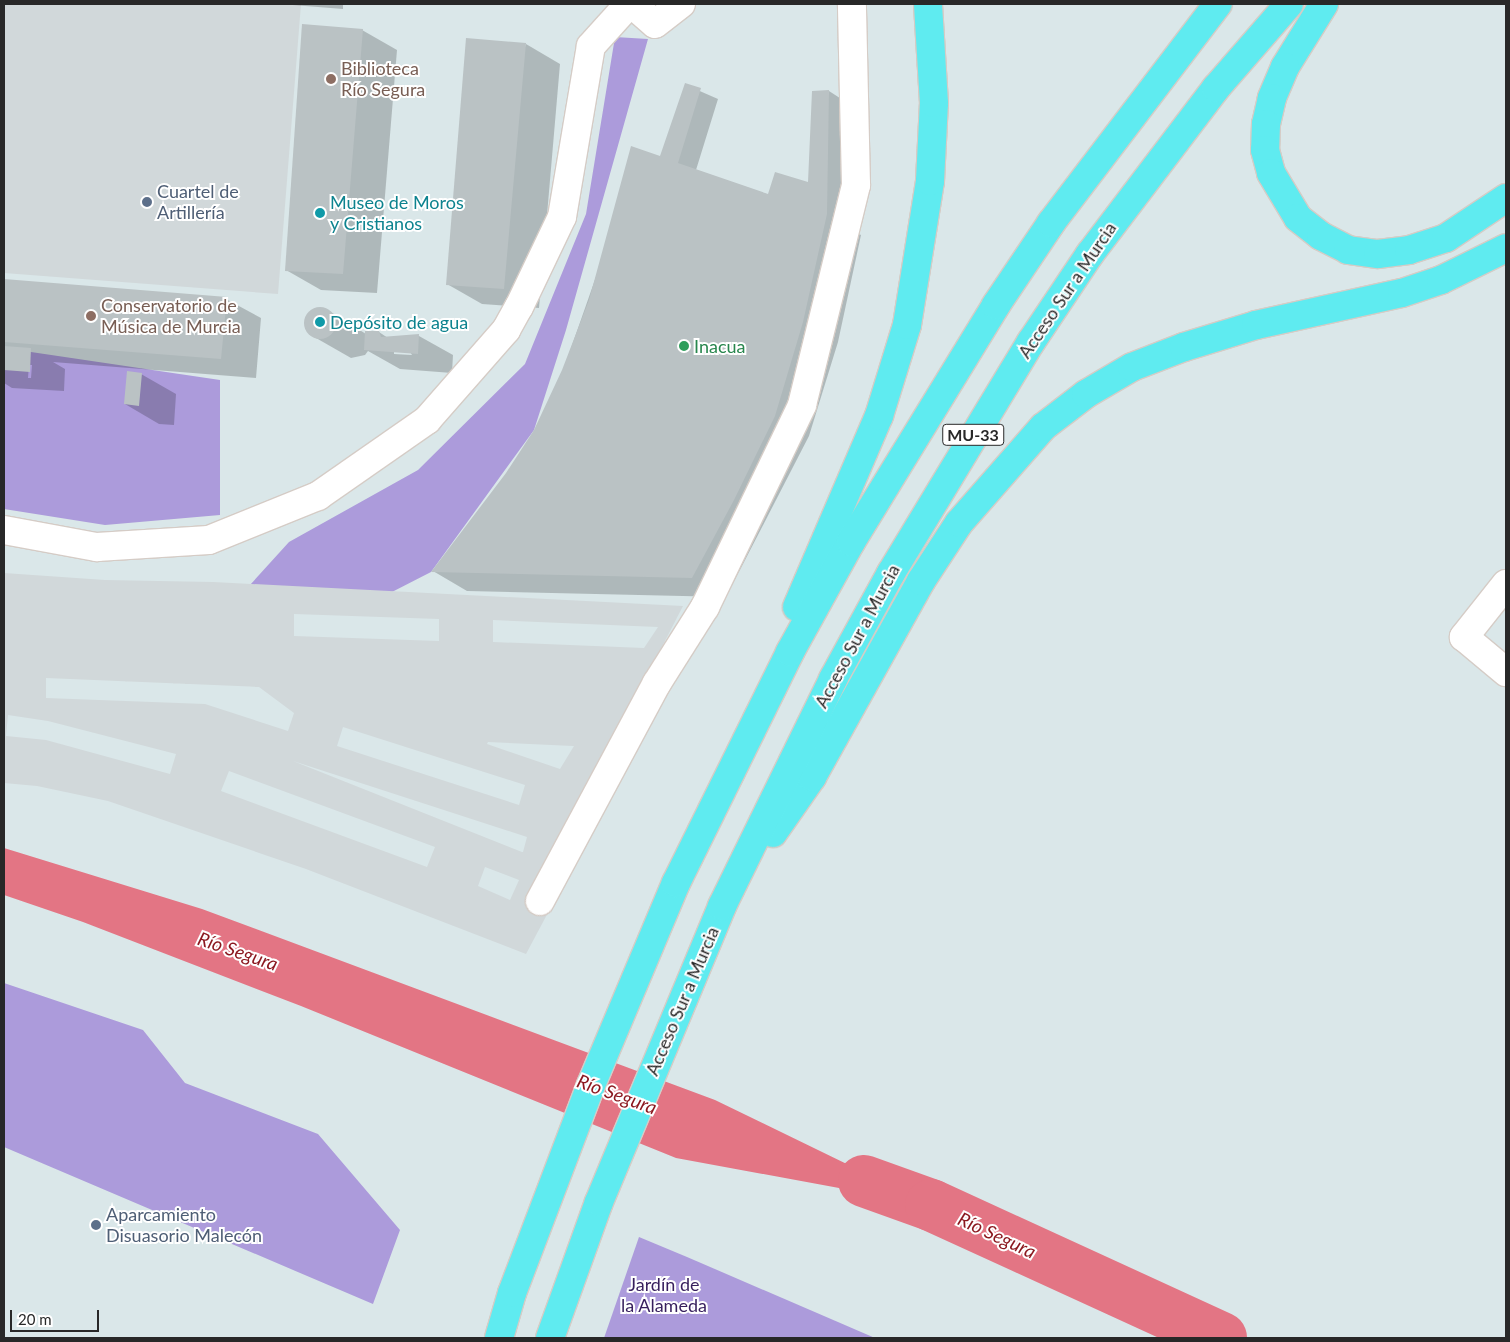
<!DOCTYPE html>
<html>
<head>
<meta charset="utf-8">
<style>
  body { margin:0 }
  #map { position:relative; width:1510px; height:1342px; overflow:hidden; background:#dae7e9; font-family:Lato,sans-serif }
  div>[style] { position:absolute }
  [style*='--x'] { left:calc(var(--x)*1px); top:calc(var(--y)*1px); width:calc(var(--w)*1px); rotate:calc(var(--a)*1deg) }
  .green>* { inset:0; background:#ac9bdb }
  .plaza>* { inset:0; background:#d1d8da }
  .water>* { inset:0; background:#e37584 }
  .shadow>* { inset:0; background:#0003 }
  .river>* { height:52px; margin:-26px; padding:0 26px; transform-origin:26px; border-radius:26px; background:#e37584 }
  .building>* { inset:0; background:#bac2c4 }
  .round { border-radius:50% }
  .roads { filter:drop-shadow(1px 0 #d5ccc6) drop-shadow(-1px 0 #d5ccc6) drop-shadow(0 1px #d5ccc6) drop-shadow(0 -1px #d5ccc6) }
  .minor>* { height:28px; margin:-14px; padding:0 14px; transform-origin:14px; border-radius:14px; background:#fff }
  .motorway>* { height:28px; margin:-14px; padding:0 14px; transform-origin:14px; border-radius:14px; background:#5febf0 }
  .dots>* { width:14px; height:14px; translate:-50% -50%; box-sizing:border-box; border:2px solid #fff; border-radius:50% }
  span { translate:-50% -50%; white-space:nowrap; text-align:center; line-height:1.15; -webkit-text-stroke:4px #fff; paint-order:stroke }
  .shield-label span { padding:1px 4px; background:#fff; border:1px solid; border-radius:4px; -webkit-text-stroke-width:0 }
  .shield-label { font-size:16px; color:#282828; font-weight:700 }
  .education-label { font-size:18px; color:#785e54 }
  .left { translate:0 -50%; text-align:left }
  .service-label { font-size:18px; color:#4e5e75 }
  .culture-label { font-size:18px; color:#0d838f }
  .street-label { font-size:18px; color:#282828 }
  .leisure-label { font-size:18px; color:#27864d }
  .park-label { font-size:18px; color:#371f5d }
  .water-label { font-size:19px; color:#8b181f; font-style:italic }
  .frame { position:absolute; inset:0; border:5px solid #282828; pointer-events:none }
  .scale { position:absolute; left:10px; top:1310px; width:89px; height:22px; box-sizing:border-box; border:2px solid #282828; border-top:0; padding-left:6px; font-size:15px; line-height:18px; white-space:nowrap; color:#282828; -webkit-text-stroke:4px #fff; paint-order:stroke }
</style>
</head>
<body>
<div id="map">
  <div class="green">
    <i style="clip-path:polygon(615px 37px,648px 39px,566px 330px,534px 430px,431px 572px,390px 593px,250px 585px,289px 542px,418px 470px,525px 364px,586px 214px)"></i>
    <i style="clip-path:polygon(4px 348px,220px 380px,220px 515px,105px 525px,4px 509px)"></i>
    <i style="clip-path:polygon(4px 983px,143px 1030px,185px 1083px,318px 1134px,400px 1230px,373px 1304px,4px 1147px)"></i>
    <i style="clip-path:polygon(639px 1237px,687px 1257px,875px 1338px,604px 1338px)"></i>
  </div>
  <div class="plaza">
    <i style="clip-path:polygon(4px 4px,301px 4px,278px 294px,4px 273px)"></i>
    <i style="clip-path:polygon(evenodd,4px 573px,105px 580px,213px 582px,683px 606px,636px 697px,567px 877px,526px 954px,306px 869px,108px 801px,37px 786px,4px 783px,4px 573px,294px 614px,439px 619px,439px 641px,294px 636px,294px 614px,4px 573px,493px 620px,658px 627px,644px 648px,493px 642px,493px 620px,4px 573px,46px 678px,259px 687px,294px 713px,288px 731px,205px 704px,46px 698px,46px 678px,4px 573px,8px 715px,48px 721px,176px 754px,170px 774px,46px 740px,6px 736px,8px 715px,4px 573px,343px 727px,525px 785px,519px 805px,337px 746px,343px 727px,4px 573px,488px 742px,573px 746px,574px 746px,560px 769px,487px 744px,488px 742px,4px 573px,293px 761px,527px 837px,523px 852px,522px 852px,293px 761px,4px 573px,229px 771px,435px 847px,427px 867px,221px 791px,229px 771px,4px 573px,485px 867px,519px 880px,510px 900px,478px 886px,485px 867px)"></i>
  </div>
  <div class="water">
    <i style="clip-path:polygon(4px 848px,202px 909px,715px 1100px,931px 1205px,676px 1158px,301px 1006px,83px 922px,4px 895px)"></i>
  </div>
  <div class="shadow">
    <i style="clip-path:polygon(280px 4px,343px 4px,343px 9px)"></i>
    <i style="clip-path:polygon(362px 30px,397px 50px,377px 293px,321px 290px,286px 270px)"></i>
    <i style="clip-path:polygon(526px 44px,560px 64px,539px 308px,482px 304px,447px 284px)"></i>
    <i style="clip-path:polygon(686px 85px,718px 99px,696px 170px,769px 195px,809px 184px,829px 91px,846px 102px,844px 226px,861px 235px,838px 342px,809px 436px,726px 597px,467px 591px,433px 571px,507px 474px,535px 430px,563px 371px,605px 251px,660px 158px)"></i>
    <i style="clip-path:polygon(evenodd,4px 281px,226px 299px,261px 318px,256px 378px,53px 362px,65px 369px,64px 391px,12px 388px,4px 383px,4px 281px,29px 365px,32px 365px,31px 378px,28px 378px,29px 365px)"></i>
    <i style="clip-path:polygon(evenodd,315px 309px,326px 309px,366px 334px,379px 332px,388px 338px,419px 336px,453px 355px,452px 373px,400px 369px,368px 351px,365px 355px,351px 358px,316px 338px,305px 328px,306px 318px,315px 309px,394px 351px,410px 352px,412px 355px,394px 354px,394px 351px)"></i>
    <i style="clip-path:polygon(141px 374px,176px 394px,174px 425px,159px 424px,125px 404px)"></i>
  </div>
  <div class="river">
    <i style="--x:864;--y:1181;--w:71;--a:19.7"></i>
    <i style="--x:931;--y:1205;--w:319;--a:24.6"></i>
  </div>
  <div class="building">
    <i style="clip-path:polygon(302px 24px,363px 29px,343px 274px,285px 271px)"></i>
    <i style="clip-path:polygon(466px 38px,526px 43px,504px 289px,446px 285px)"></i>
    <i style="clip-path:polygon(685px 83px,701px 88px,678px 163px,768px 194px,775px 172px,808px 182px,812px 91px,829px 90px,827px 214px,803px 322px,775px 416px,734px 500px,692px 578px,431px 572px,506px 473px,534px 430px,562px 370px,589px 300px,631px 146px,660px 156px)"></i>
    <i style="clip-path:polygon(4px 279px,227px 297px,221px 359px,4px 342px)"></i>
    <i class="round" style="left:304px;top:307px;width:32px;height:32px"></i>
    <i style="clip-path:polygon(365px 331px,379px 331px,381px 337px,419px 334px,418px 354px,364px 350px)"></i>
    <i style="clip-path:polygon(4px 346px,31px 348px,30px 372px,4px 370px)"></i>
    <i style="clip-path:polygon(127px 371px,142px 373px,139px 406px,124px 404px)"></i>
  </div>
  <div class="roads">
    <div class="minor">
      <i style="--x:632;--y:4;--w:30;--a:41"></i>
      <i style="--x:655;--y:24;--w:33;--a:-38"></i>
      <i style="--x:4;--y:530;--w:95;--a:10.4"></i>
      <i style="--x:97;--y:547;--w:112;--a:-3.6"></i>
      <i style="--x:209;--y:540;--w:118;--a:-22"></i>
      <i style="--x:318;--y:496;--w:133;--a:-34.9"></i>
      <i style="--x:427;--y:420;--w:120;--a:-48.7"></i>
      <i style="--x:506;--y:330;--w:26;--a:-61"></i>
      <i style="--x:519;--y:307;--w:100;--a:-64.5"></i>
      <i style="--x:562;--y:217;--w:173;--a:-80.4"></i>
      <i style="--x:591;--y:46;--w:57;--a:-47.9"></i>
      <i style="--x:1506;--y:584;--w:68;--a:128.4"></i>
      <i style="--x:1464;--y:637;--w:55;--a:39.8"></i>
      <i style="--x:540;--y:901;--w:247;--a:-61.8"></i>
      <i style="--x:657;--y:683;--w:90;--a:-57.7"></i>
      <i style="--x:705;--y:607;--w:224;--a:-64.3"></i>
      <i style="--x:802;--y:405;--w:227;--a:-76.2"></i>
      <i style="--x:856;--y:185;--w:181;--a:-91.3"></i>
    </div>
    <div class="motorway">
      <i style="--x:1324;--y:4;--w:74;--a:121.8"></i>
      <i style="--x:1285;--y:67;--w:34;--a:113"></i>
      <i style="--x:1272;--y:98;--w:27;--a:103"></i>
      <i style="--x:1266;--y:124;--w:26;--a:92"></i>
      <i style="--x:1265;--y:150;--w:24;--a:75"></i>
      <i style="--x:1271;--y:173;--w:52;--a:59"></i>
      <i style="--x:1298;--y:218;--w:29;--a:38"></i>
      <i style="--x:1321;--y:236;--w:30;--a:27"></i>
      <i style="--x:1348;--y:250;--w:30;--a:8"></i>
      <i style="--x:1378;--y:254;--w:31;--a:-7"></i>
      <i style="--x:1409;--y:250;--w:39;--a:-18"></i>
      <i style="--x:1446;--y:238;--w:72;--a:-33.7"></i>
      <i style="--x:797;--y:607;--w:208;--a:-66.8"></i>
      <i style="--x:879;--y:416;--w:95;--a:-72.9"></i>
      <i style="--x:907;--y:325;--w:146;--a:-80.9"></i>
      <i style="--x:930;--y:181;--w:78;--a:-87.1"></i>
      <i style="--x:934;--y:103;--w:99;--a:-93.5"></i>
      <i style="--x:773;--y:833;--w:68;--a:-55.1"></i>
      <i style="--x:812;--y:777;--w:224;--a:-60.9"></i>
      <i style="--x:921;--y:581;--w:69;--a:-56.8"></i>
      <i style="--x:959;--y:523;--w:128;--a:-48.8"></i>
      <i style="--x:1043;--y:427;--w:54;--a:-37.5"></i>
      <i style="--x:1086;--y:394;--w:53;--a:-30.4"></i>
      <i style="--x:1132;--y:367;--w:56;--a:-21"></i>
      <i style="--x:1184;--y:347;--w:75;--a:-17"></i>
      <i style="--x:1256;--y:325;--w:149;--a:-12.4"></i>
      <i style="--x:1402;--y:293;--w:41;--a:-18.4"></i>
      <i style="--x:1441;--y:280;--w:72;--a:-26.2"></i>
      <i style="--x:499;--y:1338;--w:47;--a:-73.9"></i>
      <i style="--x:512;--y:1293;--w:222;--a:-69.2"></i>
      <i style="--x:591;--y:1085;--w:219;--a:-67.2"></i>
      <i style="--x:676;--y:883;--w:258;--a:-63.7"></i>
      <i style="--x:790;--y:652;--w:126;--a:-61"></i>
      <i style="--x:851;--y:542;--w:278;--a:-58.5"></i>
      <i style="--x:996;--y:305;--w:99;--a:-56.1"></i>
      <i style="--x:1051;--y:223;--w:275;--a:-52.7"></i>
      <i style="--x:550;--y:1338;--w:145;--a:-70.2"></i>
      <i style="--x:599;--y:1202;--w:321;--a:-67.4"></i>
      <i style="--x:722;--y:906;--w:253;--a:-63.9"></i>
      <i style="--x:833;--y:679;--w:121;--a:-61.3"></i>
      <i style="--x:891;--y:573;--w:270;--a:-58.8"></i>
      <i style="--x:1031;--y:342;--w:106;--a:-56.2"></i>
      <i style="--x:1090;--y:254;--w:208;--a:-52.8"></i>
      <i style="--x:1216;--y:88;--w:111;--a:-49"></i>
    </div>
  </div>
  <div class="dots">
    <i style="left:331px;top:79px;background:#8d6e63"></i>
    <i style="left:147px;top:202px;background:#5c6f8a"></i>
    <i style="left:320px;top:213px;background:#0f9aa8"></i>
    <i style="left:91px;top:316px;background:#8d6e63"></i>
    <i style="left:320px;top:322px;background:#0f9aa8"></i>
    <i style="left:684px;top:346px;background:#2e9e5b"></i>
    <i style="left:96px;top:1225px;background:#5c6f8a"></i>
  </div>
  <div class="shield-label">
    <span style="left:973px;top:435px">MU-33</span>
  </div>
  <div class="education-label">
    <span class="left" style="left:341px;top:79px">Biblioteca<br>Río Segura</span>
    <span class="left" style="left:101px;top:316px">Conservatorio de<br>Música de Murcia</span>
  </div>
  <div class="service-label">
    <span class="left" style="left:157px;top:202px">Cuartel de<br>Artillería</span>
    <span class="left" style="left:106px;top:1225px">Aparcamiento<br>Disuasorio Malecón</span>
  </div>
  <div class="culture-label">
    <span class="left" style="left:330px;top:213px">Museo de Moros<br>y Cristianos</span>
    <span class="left" style="left:330px;top:322px">Depósito de agua</span>
  </div>
  <div class="street-label">
    <span style="left:1067px;top:290px;rotate:-56deg">Acceso Sur a Murcia</span>
    <span style="left:857px;top:636px;rotate:-62deg">Acceso Sur a Murcia</span>
    <span style="left:682px;top:1001px;rotate:-67deg">Acceso Sur a Murcia</span>
  </div>
  <div class="leisure-label">
    <span class="left" style="left:694px;top:346px">Inacua</span>
  </div>
  <div class="park-label">
    <span style="left:664px;top:1295px">Jardín de<br>la Alameda</span>
  </div>
  <div class="water-label">
    <span style="left:238px;top:951px;rotate:19deg">Río Segura</span>
    <span style="left:617px;top:1094px;rotate:20deg">Río Segura</span>
    <span style="left:997px;top:1235px;rotate:25deg">Río Segura</span>
  </div>
  <div class="frame"></div>
  <div class="scale">20 m</div>
</div>
</body>
</html>
